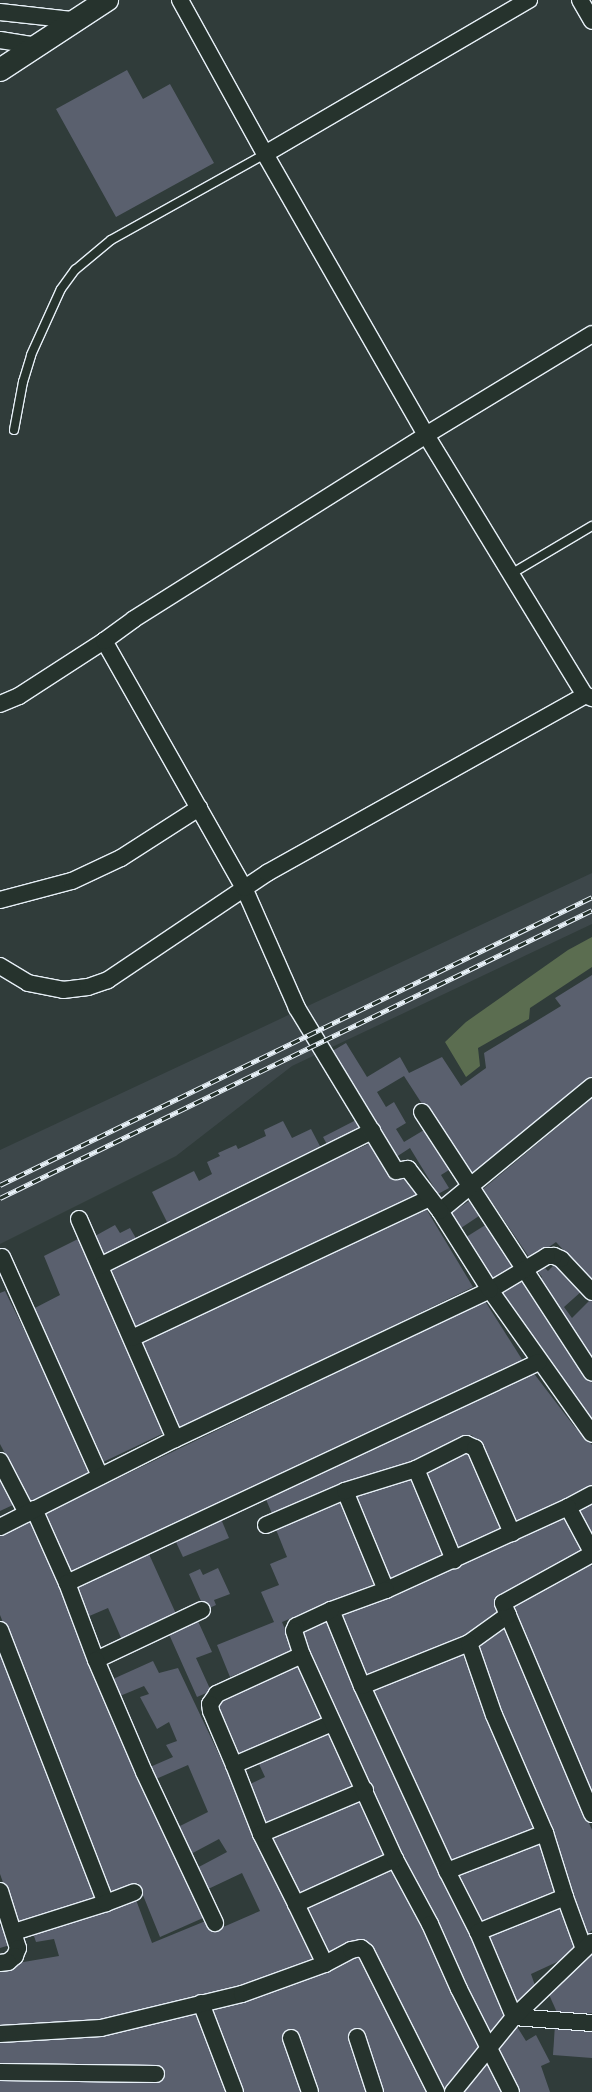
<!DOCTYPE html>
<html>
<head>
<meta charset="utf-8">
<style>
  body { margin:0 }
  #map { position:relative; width:592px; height:2092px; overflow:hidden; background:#303c3a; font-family:Delius,sans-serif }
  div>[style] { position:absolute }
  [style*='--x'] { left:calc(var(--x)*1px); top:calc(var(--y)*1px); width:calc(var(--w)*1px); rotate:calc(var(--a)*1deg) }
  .built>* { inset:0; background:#3d474a }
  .green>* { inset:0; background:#5b6d50 }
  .building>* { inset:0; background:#5a606e }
  .roads { filter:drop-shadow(1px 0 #e8f1f8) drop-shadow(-1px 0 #e8f1f8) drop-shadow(0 1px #e8f1f8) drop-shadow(0 -1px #e8f1f8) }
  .lane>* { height:8px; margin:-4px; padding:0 4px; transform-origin:4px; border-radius:4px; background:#26332d }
  .street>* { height:16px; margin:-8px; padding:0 8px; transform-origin:8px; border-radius:8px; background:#26332d }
  .secondary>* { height:22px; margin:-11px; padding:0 11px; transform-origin:11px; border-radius:11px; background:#26332d }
  .rail>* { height:4.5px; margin-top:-2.25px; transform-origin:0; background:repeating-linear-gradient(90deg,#26332d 0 9px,#e8f1f8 0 18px); box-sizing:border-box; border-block:1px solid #e8f1f8 }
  span { translate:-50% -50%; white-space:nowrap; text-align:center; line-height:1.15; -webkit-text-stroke:3.5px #26332d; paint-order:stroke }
</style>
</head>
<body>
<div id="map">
  <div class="built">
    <i style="clip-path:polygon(592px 873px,592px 924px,292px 1066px,176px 1156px,0 1244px,0 1150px)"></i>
  </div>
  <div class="green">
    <i style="clip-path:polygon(592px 937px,592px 967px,530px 1008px,529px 1019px,478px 1048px,480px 1066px,466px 1077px,445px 1042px,466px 1022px,568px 950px)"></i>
  </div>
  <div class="building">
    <i style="clip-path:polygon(127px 70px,143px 99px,170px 84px,214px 163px,116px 217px,56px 109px)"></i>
    <i style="clip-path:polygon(592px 975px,592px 1078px,473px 1180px,463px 1158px,459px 1161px,404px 1076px,377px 1092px,386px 1107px,394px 1102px,406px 1123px,396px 1129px,404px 1142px,424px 1130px,449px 1170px,441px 1175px,449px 1188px,438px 1194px,410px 1148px,393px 1159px,329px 1053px,346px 1043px,367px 1077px,400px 1057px,409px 1073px,442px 1057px,461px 1086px,486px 1068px,484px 1053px,561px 1006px,555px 998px)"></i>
    <i style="clip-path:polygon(592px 1098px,592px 1281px,556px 1242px,531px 1260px,483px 1189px)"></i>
    <i style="clip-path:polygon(358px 1119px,364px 1130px,329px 1148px,323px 1137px)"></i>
    <i style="clip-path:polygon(283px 1121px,292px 1138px,311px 1129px,322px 1150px,168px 1224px,152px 1192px,194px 1171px,199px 1181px,212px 1174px,207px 1162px,220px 1156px,218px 1153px,236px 1145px,238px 1149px,266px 1136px,264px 1130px)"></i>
    <i style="clip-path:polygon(373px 1142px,407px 1176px,419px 1199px,134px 1331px,106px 1269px,259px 1193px)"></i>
    <i style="clip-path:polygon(469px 1201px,479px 1216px,461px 1228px,451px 1213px)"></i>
    <i style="clip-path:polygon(425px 1207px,473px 1287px,179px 1430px,141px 1341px)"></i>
    <i style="clip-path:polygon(487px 1224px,517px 1268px,493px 1284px,463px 1239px)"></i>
    <i style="clip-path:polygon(115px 1225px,120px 1233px,130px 1228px,137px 1240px,106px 1257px,95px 1236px)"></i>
    <i style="clip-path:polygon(80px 1238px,164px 1433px,99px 1464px,31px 1310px,60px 1295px,44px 1256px)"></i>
    <i style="clip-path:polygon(556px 1263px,583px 1290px,564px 1307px,572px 1318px,592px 1298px,592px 1365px,538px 1281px,542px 1277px,536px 1269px,541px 1264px,548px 1271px)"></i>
    <i style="clip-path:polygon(524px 1277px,592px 1383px,592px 1419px,544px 1360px,501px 1293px)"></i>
    <i style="clip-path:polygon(5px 1291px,94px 1471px,31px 1503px,0 1444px,0 1293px)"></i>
    <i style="clip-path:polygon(485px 1301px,523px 1361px,72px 1573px,44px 1514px)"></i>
    <i style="clip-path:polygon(532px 1371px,574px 1426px,592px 1445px,592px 1486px,514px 1524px,472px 1435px,410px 1463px,273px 1516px,265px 1497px)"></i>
    <i style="clip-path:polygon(468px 1448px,504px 1530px,456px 1553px,423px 1472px)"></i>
    <i style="clip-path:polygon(412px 1475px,447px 1557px,388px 1582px,354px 1496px)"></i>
    <i style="clip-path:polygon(0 1476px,15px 1504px,0 1511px)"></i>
    <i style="clip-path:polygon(344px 1499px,378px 1583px,282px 1622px,294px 1651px,230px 1677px,217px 1645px,274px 1622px,261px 1592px,279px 1585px,270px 1564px,287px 1557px,275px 1527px)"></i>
    <i style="clip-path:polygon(592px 1500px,592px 1539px,578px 1508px)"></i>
    <i style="clip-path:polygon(565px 1514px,585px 1552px,468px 1637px,366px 1679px,341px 1614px,456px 1567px)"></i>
    <i style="clip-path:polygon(30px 1519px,203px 1918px,160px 1937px,138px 1883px,111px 1893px,0 1615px,0 1536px)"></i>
    <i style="clip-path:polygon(221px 1519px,229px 1538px,183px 1557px,175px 1540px)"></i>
    <i style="clip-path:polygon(148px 1552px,177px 1616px,122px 1640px,108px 1608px,87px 1617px,73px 1585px)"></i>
    <i style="clip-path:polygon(589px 1560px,592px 1567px,592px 1800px,509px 1604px)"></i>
    <i style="clip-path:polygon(218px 1568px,230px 1594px,214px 1600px,216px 1605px,205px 1610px,189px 1574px,200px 1569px,203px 1575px)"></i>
    <i style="clip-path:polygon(197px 1619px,212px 1652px,196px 1658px,211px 1691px,197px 1697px,168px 1632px)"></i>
    <i style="clip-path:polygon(328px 1619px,509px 2016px,489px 2040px,399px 1857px,299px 1634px)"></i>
    <i style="clip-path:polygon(507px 1628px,592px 1830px,592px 1930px,584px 1938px,499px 1712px,476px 1645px)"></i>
    <i style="clip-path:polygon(461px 1650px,534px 1830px,452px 1864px,372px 1688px)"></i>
    <i style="clip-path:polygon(0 1652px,97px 1898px,18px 1924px,0 1874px)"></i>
    <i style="clip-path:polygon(153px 1661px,159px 1673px,178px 1668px,317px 1961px,242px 1988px,83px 2026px,43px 2023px,0 2028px,0 1966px,59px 1956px,54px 1939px,36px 1942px,32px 1930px,135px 1897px,152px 1943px,208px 1920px,214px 1931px,260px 1911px,242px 1873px,206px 1890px,195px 1869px,227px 1852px,219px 1839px,189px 1855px,176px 1828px,208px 1812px,188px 1765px,156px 1779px,150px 1767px,173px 1757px,166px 1745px,177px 1741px,169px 1722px,157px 1729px,140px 1697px,149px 1694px,144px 1686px,120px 1696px,113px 1679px)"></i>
    <i style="clip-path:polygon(301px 1664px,324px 1719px,240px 1755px,216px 1700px)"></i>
    <i style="clip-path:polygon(329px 1729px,357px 1786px,267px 1825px,248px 1785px,265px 1777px,258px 1762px)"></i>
    <i style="clip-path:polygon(361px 1796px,387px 1855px,299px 1895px,272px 1837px)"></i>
    <i style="clip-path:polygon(541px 1841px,559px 1894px,483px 1924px,458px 1872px)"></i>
    <i style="clip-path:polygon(393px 1866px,427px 1926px,484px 2049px,445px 2092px,441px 2092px,371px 1948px,328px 1955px,304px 1908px)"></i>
    <i style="clip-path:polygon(562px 1906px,578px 1946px,570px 1956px,531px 1974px,537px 1991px,516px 2006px,488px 1936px)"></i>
    <i style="clip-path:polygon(4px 1926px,10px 1945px,0 1948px,0 1927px)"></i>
    <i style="clip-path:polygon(592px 1949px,592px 2013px,559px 2017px,547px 1990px)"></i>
    <i style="clip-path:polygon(360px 1955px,430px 2092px,315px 2092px,293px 2032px,284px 2034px,304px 2092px,239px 2092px,210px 2008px)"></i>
    <i style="clip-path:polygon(196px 2010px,229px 2092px,0 2092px,0 2078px,160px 2069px,0 2065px,0 2039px)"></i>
    <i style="clip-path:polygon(516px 2025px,526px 2041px,536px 2035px,550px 2062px,541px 2066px,550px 2092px,518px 2092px,497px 2051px)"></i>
    <i style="clip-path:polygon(555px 2025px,592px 2027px,592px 2058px,553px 2055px)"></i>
    <i style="clip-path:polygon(488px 2059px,505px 2092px,461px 2092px)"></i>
  </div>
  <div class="roads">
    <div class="lane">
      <i style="--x:14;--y:430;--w:49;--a:-79.4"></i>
      <i style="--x:23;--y:382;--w:28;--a:-73"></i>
      <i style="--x:31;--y:355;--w:72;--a:-65.6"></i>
      <i style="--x:61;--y:289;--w:24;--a:-54"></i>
      <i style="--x:75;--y:270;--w:47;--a:-39.8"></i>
      <i style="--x:111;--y:240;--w:176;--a:-29.2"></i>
      <i style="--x:511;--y:574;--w:94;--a:-30.7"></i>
    </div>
    <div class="street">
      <i style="--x:180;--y:0;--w:176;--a:61.1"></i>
      <i style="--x:265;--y:154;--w:324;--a:60.2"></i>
      <i style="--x:426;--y:435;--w:305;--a:58.6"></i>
      <i style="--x:580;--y:0;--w:24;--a:60"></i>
      <i style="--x:0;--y:12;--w:72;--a:6.3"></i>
      <i style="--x:0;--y:40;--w:36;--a:9"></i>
      <i style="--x:265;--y:154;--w:306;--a:-30.3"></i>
      <i style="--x:0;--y:704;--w:21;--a:-23"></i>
      <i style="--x:19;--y:696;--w:101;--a:-32.9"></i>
      <i style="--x:0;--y:900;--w:74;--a:-14.8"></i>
      <i style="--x:72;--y:881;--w:54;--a:-25.1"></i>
      <i style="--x:121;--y:858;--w:93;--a:-32.7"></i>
      <i style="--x:0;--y:966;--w:33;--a:31"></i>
      <i style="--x:28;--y:983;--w:36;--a:11"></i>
      <i style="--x:63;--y:990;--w:25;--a:-7"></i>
      <i style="--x:88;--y:987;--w:21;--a:-19"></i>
      <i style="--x:108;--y:980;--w:192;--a:-33.9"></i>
      <i style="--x:267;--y:873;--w:364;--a:-29.2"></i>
      <i style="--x:585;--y:695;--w:8;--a:23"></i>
      <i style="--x:422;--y:1112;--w:311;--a:56.9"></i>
      <i style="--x:440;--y:1211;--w:197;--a:-39.4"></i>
      <i style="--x:79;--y:1219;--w:240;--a:66.4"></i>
      <i style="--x:2;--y:1257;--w:240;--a:65.9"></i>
      <i style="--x:100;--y:1266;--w:304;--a:-26.4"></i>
      <i style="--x:592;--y:1292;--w:45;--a:-133.2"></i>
      <i style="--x:561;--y:1259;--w:8;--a:-157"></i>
      <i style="--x:554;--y:1256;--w:7;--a:180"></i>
      <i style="--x:547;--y:1256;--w:66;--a:149.2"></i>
      <i style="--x:490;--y:1290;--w:176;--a:54.7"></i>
      <i style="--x:132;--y:1338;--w:329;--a:-25.2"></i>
      <i style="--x:0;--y:1461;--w:59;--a:62.6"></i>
      <i style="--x:416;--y:1469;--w:99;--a:67.3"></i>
      <i style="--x:345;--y:1491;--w:107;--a:67.5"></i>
      <i style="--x:568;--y:1507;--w:27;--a:-28"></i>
      <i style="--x:34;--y:1509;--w:81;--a:66"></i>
      <i style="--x:67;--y:1583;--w:521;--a:-25.09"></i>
      <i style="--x:266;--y:1525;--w:86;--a:-23.3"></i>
      <i style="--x:345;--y:1491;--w:74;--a:-17.2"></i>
      <i style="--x:416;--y:1469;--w:56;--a:-26.6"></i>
      <i style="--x:466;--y:1444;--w:10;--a:24"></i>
      <i style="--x:475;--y:1448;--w:93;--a:66.5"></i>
      <i style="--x:0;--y:1527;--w:196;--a:-26.7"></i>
      <i style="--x:175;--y:1439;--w:348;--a:-25.3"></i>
      <i style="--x:490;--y:1290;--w:93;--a:-122.3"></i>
      <i style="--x:440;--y:1211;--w:53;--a:-127.3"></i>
      <i style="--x:408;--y:1169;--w:12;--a:171"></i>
      <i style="--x:396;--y:1171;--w:191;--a:-121.3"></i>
      <i style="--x:297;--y:1008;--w:131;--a:-113.8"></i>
      <i style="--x:244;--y:888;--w:284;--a:-119.5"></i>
      <i style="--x:104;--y:641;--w:37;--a:-36"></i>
      <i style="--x:134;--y:619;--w:345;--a:-32.2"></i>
      <i style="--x:426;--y:435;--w:194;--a:-31.3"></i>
      <i style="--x:592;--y:1552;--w:51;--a:-118.1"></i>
      <i style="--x:568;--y:1507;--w:200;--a:155.5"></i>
      <i style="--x:386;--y:1590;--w:59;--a:160"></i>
      <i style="--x:331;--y:1610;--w:82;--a:67.8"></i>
      <i style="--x:362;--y:1686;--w:204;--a:65.3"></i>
      <i style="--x:447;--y:1871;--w:68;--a:63.1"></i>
      <i style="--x:478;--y:1932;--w:92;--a:67"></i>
      <i style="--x:514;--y:2017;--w:78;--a:4.4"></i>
      <i style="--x:67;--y:1583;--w:82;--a:69.4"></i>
      <i style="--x:96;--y:1660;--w:117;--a:-25.3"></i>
      <i style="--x:331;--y:1610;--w:38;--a:155"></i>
      <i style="--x:296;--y:1626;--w:5;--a:112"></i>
      <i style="--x:294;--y:1631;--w:25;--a:72"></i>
      <i style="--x:302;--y:1655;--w:94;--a:155.4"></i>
      <i style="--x:217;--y:1694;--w:12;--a:125"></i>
      <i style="--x:210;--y:1704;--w:7;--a:82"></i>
      <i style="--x:211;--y:1711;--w:59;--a:66.9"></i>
      <i style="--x:234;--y:1765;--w:107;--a:-23.2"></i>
      <i style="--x:508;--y:1615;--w:216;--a:67.1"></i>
      <i style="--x:0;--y:1630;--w:293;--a:68.8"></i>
      <i style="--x:106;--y:1903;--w:96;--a:162.5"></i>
      <i style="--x:469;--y:1643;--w:48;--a:-35.7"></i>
      <i style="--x:508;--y:1615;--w:13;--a:-113"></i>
      <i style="--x:503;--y:1603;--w:102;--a:-28.8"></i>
      <i style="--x:96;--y:1660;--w:122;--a:66.8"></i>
      <i style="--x:144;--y:1772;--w:167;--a:64.8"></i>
      <i style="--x:362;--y:1686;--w:115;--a:-21.9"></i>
      <i style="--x:469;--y:1643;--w:76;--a:70.9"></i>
      <i style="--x:494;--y:1715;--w:129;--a:66.6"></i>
      <i style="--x:545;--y:1833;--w:67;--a:72.6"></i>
      <i style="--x:565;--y:1897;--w:94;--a:158.1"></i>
      <i style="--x:234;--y:1765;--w:74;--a:68.6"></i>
      <i style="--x:261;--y:1834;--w:78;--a:63.4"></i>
      <i style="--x:261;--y:1834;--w:113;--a:-22.9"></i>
      <i style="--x:395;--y:1859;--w:74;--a:61.7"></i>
      <i style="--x:430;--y:1924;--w:71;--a:66"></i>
      <i style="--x:459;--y:1989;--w:115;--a:63.2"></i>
      <i style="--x:447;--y:1871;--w:105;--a:-21.2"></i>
      <i style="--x:0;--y:1891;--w:60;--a:72.5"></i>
      <i style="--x:18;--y:1948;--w:9;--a:111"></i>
      <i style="--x:15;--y:1956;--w:9;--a:139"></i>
      <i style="--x:8;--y:1962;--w:8;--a:173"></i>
      <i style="--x:565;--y:1897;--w:55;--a:69.9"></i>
      <i style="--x:106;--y:1903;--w:30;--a:-21"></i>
      <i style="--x:325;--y:1964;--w:30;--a:-28"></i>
      <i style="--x:351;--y:1950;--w:10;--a:-11"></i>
      <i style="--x:361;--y:1948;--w:6;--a:39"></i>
      <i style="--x:366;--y:1952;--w:157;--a:63.4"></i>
      <i style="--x:201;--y:2003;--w:95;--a:69.1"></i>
      <i style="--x:0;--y:2034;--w:101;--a:-3.4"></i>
      <i style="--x:101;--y:2028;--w:145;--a:-13.6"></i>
      <i style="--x:242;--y:1994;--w:88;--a:-19.9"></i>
      <i style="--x:325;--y:1964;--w:67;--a:-115.8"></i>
      <i style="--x:296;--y:1904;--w:109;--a:-24.4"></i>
      <i style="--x:395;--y:1859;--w:224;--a:-114.5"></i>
      <i style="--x:357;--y:2037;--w:58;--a:71.9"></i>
      <i style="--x:291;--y:2038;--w:57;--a:70.6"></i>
      <i style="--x:0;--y:2072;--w:156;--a:0.7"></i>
      <i style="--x:453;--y:2092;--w:97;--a:-50.9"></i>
      <i style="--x:514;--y:2017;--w:108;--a:-43.9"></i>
    </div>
    <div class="secondary">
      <i style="--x:0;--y:70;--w:128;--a:-33.2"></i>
    </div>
  </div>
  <div class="rail">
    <i style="--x:0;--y:1185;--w:658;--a:-25.94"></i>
    <i style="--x:0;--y:1198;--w:658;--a:-25.94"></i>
  </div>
</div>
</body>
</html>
